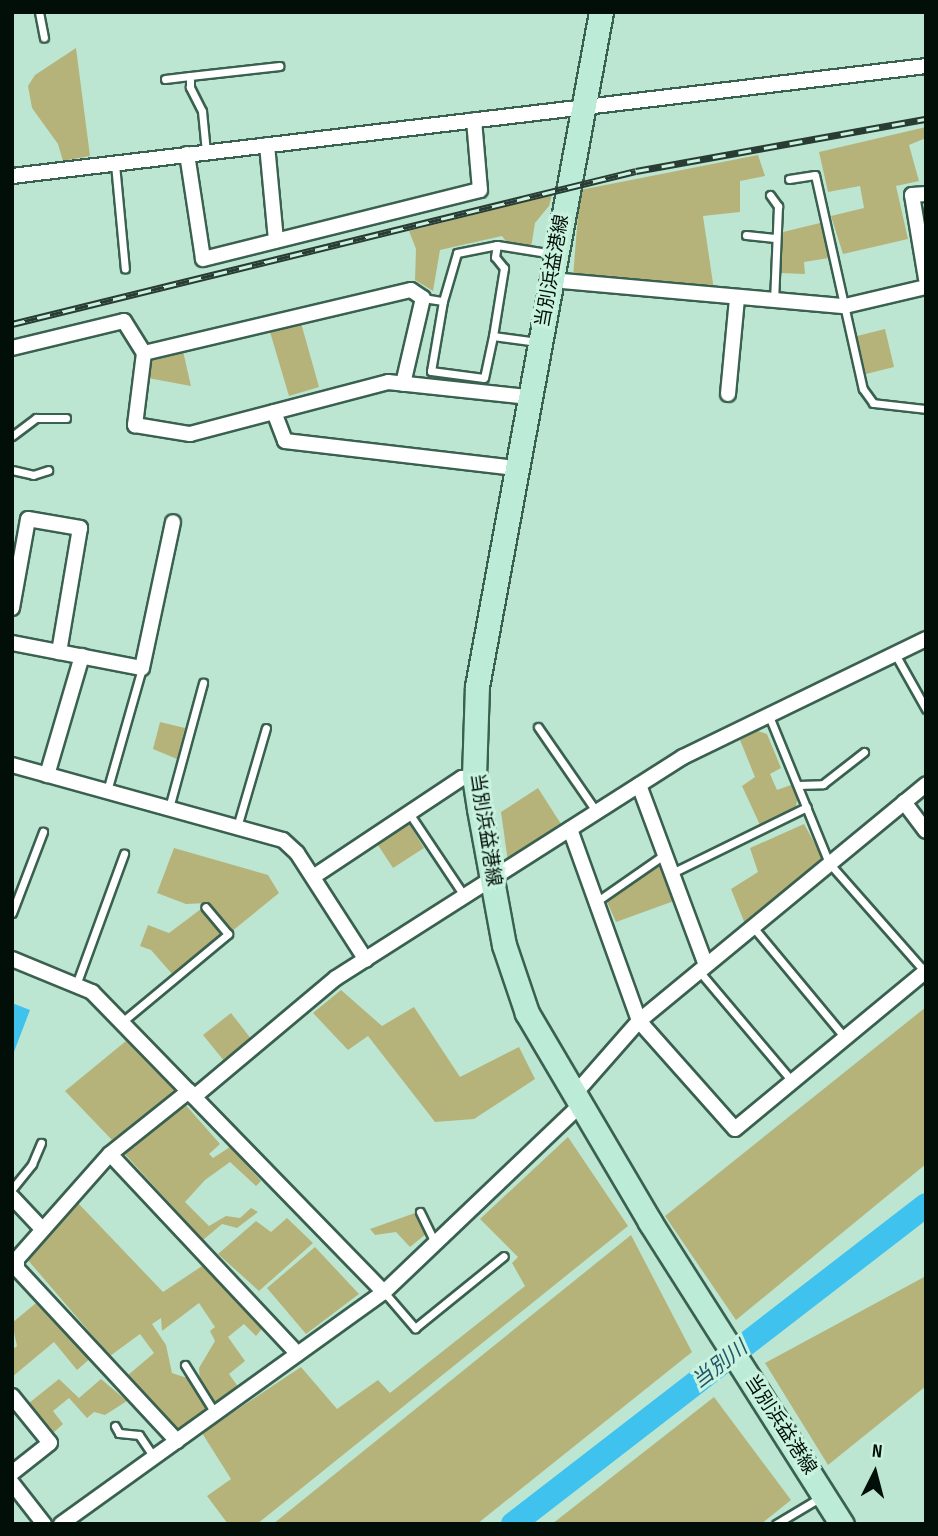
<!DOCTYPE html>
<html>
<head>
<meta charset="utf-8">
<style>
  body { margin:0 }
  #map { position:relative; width:938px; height:1536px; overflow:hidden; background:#bce6d2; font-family:"Sofia Sans Condensed","Noto Sans JP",sans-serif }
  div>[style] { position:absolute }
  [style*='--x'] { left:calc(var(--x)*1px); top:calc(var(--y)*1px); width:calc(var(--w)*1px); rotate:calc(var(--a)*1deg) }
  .green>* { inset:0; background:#b6b37a }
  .water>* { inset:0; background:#40c2ee }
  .river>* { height:24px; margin:-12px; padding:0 12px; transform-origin:12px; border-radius:12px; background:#40c2ee }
  .roads { filter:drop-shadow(2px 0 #3a6050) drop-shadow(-2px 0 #3a6050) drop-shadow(0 2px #3a6050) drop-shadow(0 -2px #3a6050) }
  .lane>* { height:7px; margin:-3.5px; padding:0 3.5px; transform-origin:3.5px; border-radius:3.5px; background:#fff }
  .street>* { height:14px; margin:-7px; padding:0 7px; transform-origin:7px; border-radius:7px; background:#fff }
  .primary>* { height:23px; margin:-11.5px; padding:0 11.5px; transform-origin:11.5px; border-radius:11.5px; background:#bcecd7 }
  .rail>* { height:7px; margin-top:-3.5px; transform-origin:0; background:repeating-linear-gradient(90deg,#c9f3df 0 13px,#293c33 0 26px); box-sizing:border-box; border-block:2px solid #293c33 }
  span { translate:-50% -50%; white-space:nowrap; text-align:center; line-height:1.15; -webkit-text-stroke:6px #c9f3df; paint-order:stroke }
  .street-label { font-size:19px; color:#020f09 }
  .water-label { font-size:21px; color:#235669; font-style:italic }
  .frame { position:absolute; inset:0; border:14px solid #020f09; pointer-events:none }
  .north { position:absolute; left:840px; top:1438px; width:70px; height:70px; -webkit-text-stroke:5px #c9f3df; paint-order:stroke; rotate:6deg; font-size:19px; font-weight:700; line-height:28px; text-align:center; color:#020f09 }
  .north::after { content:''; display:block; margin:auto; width:24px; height:32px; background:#020f09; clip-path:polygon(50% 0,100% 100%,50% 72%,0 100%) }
</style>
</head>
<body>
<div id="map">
  <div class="green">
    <i style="clip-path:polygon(76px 48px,90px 156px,63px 161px,58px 144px,32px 108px,28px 86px,35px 75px)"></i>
    <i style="clip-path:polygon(926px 127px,926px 138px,909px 145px,919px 181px,896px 186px,908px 239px,843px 254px,831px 216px,864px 208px,860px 186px,828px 192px,819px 152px)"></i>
    <i style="clip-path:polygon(758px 155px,765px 176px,740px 181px,740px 212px,703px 216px,714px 290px,573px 277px,580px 190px)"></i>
    <i style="clip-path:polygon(552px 195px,549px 206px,535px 223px,531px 248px,508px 244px,502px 236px,440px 250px,433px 291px,415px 280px,416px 249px,409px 231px)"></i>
    <i style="clip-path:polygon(820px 223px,829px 258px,804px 262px,805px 274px,780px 273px,783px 232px)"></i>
    <i style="clip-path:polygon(301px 323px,319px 387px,289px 396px,270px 332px)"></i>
    <i style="clip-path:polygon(885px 329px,894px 367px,866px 374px,857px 336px)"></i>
    <i style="clip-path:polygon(183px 351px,191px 386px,148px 378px,149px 361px)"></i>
    <i style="clip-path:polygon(160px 722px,185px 728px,177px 759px,153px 749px)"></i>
    <i style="clip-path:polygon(758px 731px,767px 734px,781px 768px,770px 774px,777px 790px,791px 785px,798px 795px,796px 807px,760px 825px,742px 786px,755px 777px,740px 740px)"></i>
    <i style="clip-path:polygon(538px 788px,561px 824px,508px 862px,501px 812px)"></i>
    <i style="clip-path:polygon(408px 822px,424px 848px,393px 868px,376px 842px)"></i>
    <i style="clip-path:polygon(804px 824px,824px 860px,745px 924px,731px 889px,758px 872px,750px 848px)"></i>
    <i style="clip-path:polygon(174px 848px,268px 875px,279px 893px,231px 932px,208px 903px,186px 904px,157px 893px)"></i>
    <i style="clip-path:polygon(659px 861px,674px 901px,616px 922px,607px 902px)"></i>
    <i style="clip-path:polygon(201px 909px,220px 931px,219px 937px,173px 975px,151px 950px,140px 946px,148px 925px,169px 933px)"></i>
    <i style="clip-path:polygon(341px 990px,382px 1026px,414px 1007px,460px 1077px,519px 1047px,535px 1079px,474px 1119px,435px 1122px,368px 1036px,348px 1050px,313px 1013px)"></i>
    <i style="clip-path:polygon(926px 1007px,926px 1164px,736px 1320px,665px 1216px)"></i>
    <i style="clip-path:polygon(231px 1013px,252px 1040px,225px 1062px,203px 1035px)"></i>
    <i style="clip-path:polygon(126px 1041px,175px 1091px,112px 1140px,65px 1091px)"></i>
    <i style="clip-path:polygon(184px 1103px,220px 1144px,209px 1154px,213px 1158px,230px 1147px,261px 1181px,256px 1186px,230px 1162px,205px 1180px,185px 1202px,209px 1226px,226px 1216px,240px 1218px,251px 1208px,258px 1212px,237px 1228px,222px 1224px,203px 1240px,122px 1151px)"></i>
    <i style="clip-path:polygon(568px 1137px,628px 1226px,257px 1524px,228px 1524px,207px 1496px,231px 1479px,202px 1433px,301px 1367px,337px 1409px,378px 1380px,390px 1393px,525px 1286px,512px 1263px,518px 1257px,480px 1219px)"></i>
    <i style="clip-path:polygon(78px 1203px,163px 1292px,205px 1264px,265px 1325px,256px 1336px,244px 1324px,228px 1337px,245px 1361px,229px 1374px,239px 1388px,217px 1406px,200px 1382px,199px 1368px,215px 1341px,210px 1331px,215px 1327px,199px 1303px,162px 1331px,161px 1318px,152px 1324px,166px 1345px,172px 1373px,187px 1378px,208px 1412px,177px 1432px,127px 1376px,154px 1353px,140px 1334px,110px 1356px,27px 1259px)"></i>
    <i style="clip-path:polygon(415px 1213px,426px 1234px,410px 1247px,396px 1232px,375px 1235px,370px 1229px)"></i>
    <i style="clip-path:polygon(287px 1218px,313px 1243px,259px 1291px,218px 1254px,256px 1221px,271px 1232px)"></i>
    <i style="clip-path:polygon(631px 1235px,692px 1352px,477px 1524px,273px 1524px)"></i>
    <i style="clip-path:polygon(315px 1247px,359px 1294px,306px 1334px,267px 1288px)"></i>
    <i style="clip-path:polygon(926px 1276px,926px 1386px,828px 1465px,765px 1363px)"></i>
    <i style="clip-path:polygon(42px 1298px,92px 1357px,77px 1370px,54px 1342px,12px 1377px,12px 1350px,17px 1346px,12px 1323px)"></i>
    <i style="clip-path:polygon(59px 1379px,79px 1398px,101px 1379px,127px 1401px,105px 1415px,94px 1412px,87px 1418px,69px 1398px,53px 1411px,63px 1424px,52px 1434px,29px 1403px)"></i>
    <i style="clip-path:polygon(714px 1397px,791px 1500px,761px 1524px,552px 1524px)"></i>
  </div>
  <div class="water">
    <i style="clip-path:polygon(12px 1003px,30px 1010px,12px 1057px)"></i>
  </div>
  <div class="river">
    <i style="--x:513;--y:1524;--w:522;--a:-37.68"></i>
  </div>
  <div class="roads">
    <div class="lane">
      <i style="--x:39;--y:12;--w:26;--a:79"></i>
      <i style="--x:165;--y:79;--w:25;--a:-7"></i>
      <i style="--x:206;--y:152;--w:41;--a:-95.6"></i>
      <i style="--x:202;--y:111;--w:27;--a:-117"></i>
      <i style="--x:190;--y:87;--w:11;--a:-90"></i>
      <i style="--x:190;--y:76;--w:90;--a:-6.4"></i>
      <i style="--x:115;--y:164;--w:105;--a:84.6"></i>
      <i style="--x:789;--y:179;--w:26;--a:-9"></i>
      <i style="--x:815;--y:175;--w:219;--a:77.4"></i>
      <i style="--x:863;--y:389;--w:17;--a:54"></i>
      <i style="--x:873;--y:403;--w:53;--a:6.5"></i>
      <i style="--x:770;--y:195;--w:14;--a:54"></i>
      <i style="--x:778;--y:206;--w:94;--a:92.4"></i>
      <i style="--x:746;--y:235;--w:29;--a:6"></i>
      <i style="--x:423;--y:298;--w:20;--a:9"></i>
      <i style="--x:443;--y:301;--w:50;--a:-73.7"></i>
      <i style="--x:457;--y:253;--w:41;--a:-11.3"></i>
      <i style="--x:497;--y:245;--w:57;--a:9.1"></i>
      <i style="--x:443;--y:301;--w:71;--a:99.7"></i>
      <i style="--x:431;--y:371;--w:53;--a:7.5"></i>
      <i style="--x:484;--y:378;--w:43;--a:-77.9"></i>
      <i style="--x:493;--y:336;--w:45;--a:7.6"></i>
      <i style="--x:493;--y:336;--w:69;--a:-80.8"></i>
      <i style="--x:504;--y:268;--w:14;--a:-129"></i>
      <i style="--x:495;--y:257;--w:12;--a:-81"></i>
      <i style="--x:12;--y:436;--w:30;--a:-37"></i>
      <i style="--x:36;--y:418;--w:30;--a:0"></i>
      <i style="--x:12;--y:470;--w:22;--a:13"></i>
      <i style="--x:33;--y:475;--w:16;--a:-18"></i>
      <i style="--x:895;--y:654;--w:63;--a:60.6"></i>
      <i style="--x:769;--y:716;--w:159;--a:67.8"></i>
      <i style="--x:829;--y:863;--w:145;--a:48.6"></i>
      <i style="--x:538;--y:727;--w:102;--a:55.4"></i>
      <i style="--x:798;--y:785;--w:25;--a:-2"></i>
      <i style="--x:823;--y:784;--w:52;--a:-38"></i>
      <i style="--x:107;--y:791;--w:128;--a:-74.1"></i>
      <i style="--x:169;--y:808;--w:130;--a:-74.8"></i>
      <i style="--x:409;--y:813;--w:101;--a:56.3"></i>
      <i style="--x:237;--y:827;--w:103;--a:-73.7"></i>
      <i style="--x:672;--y:873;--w:150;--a:-26.1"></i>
      <i style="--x:596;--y:902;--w:84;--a:-34.8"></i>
      <i style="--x:12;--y:913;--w:87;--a:-69.1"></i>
      <i style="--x:753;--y:927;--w:144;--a:50.3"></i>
      <i style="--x:699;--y:971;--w:144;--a:49.8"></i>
      <i style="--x:76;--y:985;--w:140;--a:-69.9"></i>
      <i style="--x:122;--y:1022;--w:138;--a:-39.7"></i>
      <i style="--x:228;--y:934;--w:35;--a:-130"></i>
      <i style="--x:12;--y:1189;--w:32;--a:-51"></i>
      <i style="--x:32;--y:1164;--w:23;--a:-67"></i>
      <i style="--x:420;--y:1212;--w:34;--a:64"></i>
      <i style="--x:384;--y:1292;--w:48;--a:49.3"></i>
      <i style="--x:415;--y:1328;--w:114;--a:-39"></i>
      <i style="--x:185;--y:1365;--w:57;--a:58"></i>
      <i style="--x:115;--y:1426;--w:8;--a:60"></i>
      <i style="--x:119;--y:1433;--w:20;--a:6"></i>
      <i style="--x:139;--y:1435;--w:27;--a:56"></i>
      <i style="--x:776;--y:1524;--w:52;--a:-31"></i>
    </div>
    <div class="street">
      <i style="--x:267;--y:145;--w:96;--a:84.6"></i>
      <i style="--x:187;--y:154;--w:106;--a:81.3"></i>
      <i style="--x:203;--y:259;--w:285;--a:-14"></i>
      <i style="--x:480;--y:190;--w:70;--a:-94.9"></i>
      <i style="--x:12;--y:176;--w:921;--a:-6.86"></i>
      <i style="--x:926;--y:194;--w:14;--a:176"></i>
      <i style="--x:912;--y:195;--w:85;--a:80.5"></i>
      <i style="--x:551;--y:280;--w:295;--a:5.1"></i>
      <i style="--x:845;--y:306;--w:83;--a:-13.2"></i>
      <i style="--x:12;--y:348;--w:115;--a:-13.6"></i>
      <i style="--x:124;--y:321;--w:38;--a:58"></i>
      <i style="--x:144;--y:353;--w:73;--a:97.1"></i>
      <i style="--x:135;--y:425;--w:56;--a:9.3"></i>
      <i style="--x:190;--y:434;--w:205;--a:-14.7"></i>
      <i style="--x:388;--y:382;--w:142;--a:6.1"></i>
      <i style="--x:144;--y:353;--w:274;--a:-13.3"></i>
      <i style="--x:411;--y:290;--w:14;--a:34"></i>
      <i style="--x:423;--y:298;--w:88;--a:103.1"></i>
      <i style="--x:728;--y:394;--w:96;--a:-84.6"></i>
      <i style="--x:274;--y:412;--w:31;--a:69"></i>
      <i style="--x:285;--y:441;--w:232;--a:6.7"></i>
      <i style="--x:12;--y:608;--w:90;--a:-79.8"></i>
      <i style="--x:28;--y:519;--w:53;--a:9.8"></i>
      <i style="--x:80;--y:528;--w:126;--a:99.6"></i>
      <i style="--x:12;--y:643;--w:132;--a:10.9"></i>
      <i style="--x:142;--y:668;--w:149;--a:-78"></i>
      <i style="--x:12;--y:765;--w:281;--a:15.5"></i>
      <i style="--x:283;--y:840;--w:19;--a:43"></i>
      <i style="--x:297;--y:853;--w:127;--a:57.2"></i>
      <i style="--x:47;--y:775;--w:124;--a:-73.6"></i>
      <i style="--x:639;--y:785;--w:192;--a:69.6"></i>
      <i style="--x:904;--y:802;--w:36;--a:53"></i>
      <i style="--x:570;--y:829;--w:204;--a:70.2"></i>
      <i style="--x:639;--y:1021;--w:144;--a:48.4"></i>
      <i style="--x:735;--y:1129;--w:248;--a:-39.6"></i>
      <i style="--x:313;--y:877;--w:179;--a:-33.6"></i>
      <i style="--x:462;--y:778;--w:12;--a:-5"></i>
      <i style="--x:12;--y:959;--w:87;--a:22.4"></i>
      <i style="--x:92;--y:992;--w:419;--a:45.8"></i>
      <i style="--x:573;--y:1096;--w:100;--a:-48.7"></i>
      <i style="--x:639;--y:1021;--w:372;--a:-39.5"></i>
      <i style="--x:194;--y:1097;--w:185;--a:-40"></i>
      <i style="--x:336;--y:978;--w:411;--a:-32.5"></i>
      <i style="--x:683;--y:757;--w:270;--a:-25.9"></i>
      <i style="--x:110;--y:1154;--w:274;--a:46.8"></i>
      <i style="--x:12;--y:1197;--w:44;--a:46.8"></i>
      <i style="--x:12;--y:1396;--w:60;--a:51"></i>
      <i style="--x:50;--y:1443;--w:48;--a:141.7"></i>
      <i style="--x:177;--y:1441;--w:235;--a:-132.9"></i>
      <i style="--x:17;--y:1269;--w:10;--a:-90"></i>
      <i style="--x:17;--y:1259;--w:140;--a:-48.5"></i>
      <i style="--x:110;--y:1154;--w:101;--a:-38.6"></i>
      <i style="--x:12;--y:1483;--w:52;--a:52"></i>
      <i style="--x:61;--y:1524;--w:398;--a:-35.7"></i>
      <i style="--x:384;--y:1292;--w:269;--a:-43.6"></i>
    </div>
    <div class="primary">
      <i style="--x:601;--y:12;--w:685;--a:100.42"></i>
      <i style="--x:477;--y:686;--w:91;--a:91.9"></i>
      <i style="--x:474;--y:777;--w:32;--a:81"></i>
      <i style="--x:479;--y:809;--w:138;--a:79.6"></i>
      <i style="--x:504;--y:945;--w:72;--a:71.3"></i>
      <i style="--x:527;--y:1013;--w:243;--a:59.5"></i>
      <i style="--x:650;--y:1222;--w:358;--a:57.6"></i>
    </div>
  </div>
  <div class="rail">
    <i style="--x:12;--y:324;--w:642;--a:-13.78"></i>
    <i style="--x:636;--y:171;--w:295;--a:-10.2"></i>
  </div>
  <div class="street-label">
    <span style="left:553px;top:271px;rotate:-80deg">当別浜益港線</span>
    <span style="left:485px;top:830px;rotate:81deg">当別浜益港線</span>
    <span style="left:780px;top:1425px;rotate:57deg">当別浜益港線</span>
  </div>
  <div class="water-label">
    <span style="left:720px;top:1365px;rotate:-38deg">当別川</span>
  </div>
  <div class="frame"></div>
  <div class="north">N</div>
</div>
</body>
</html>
